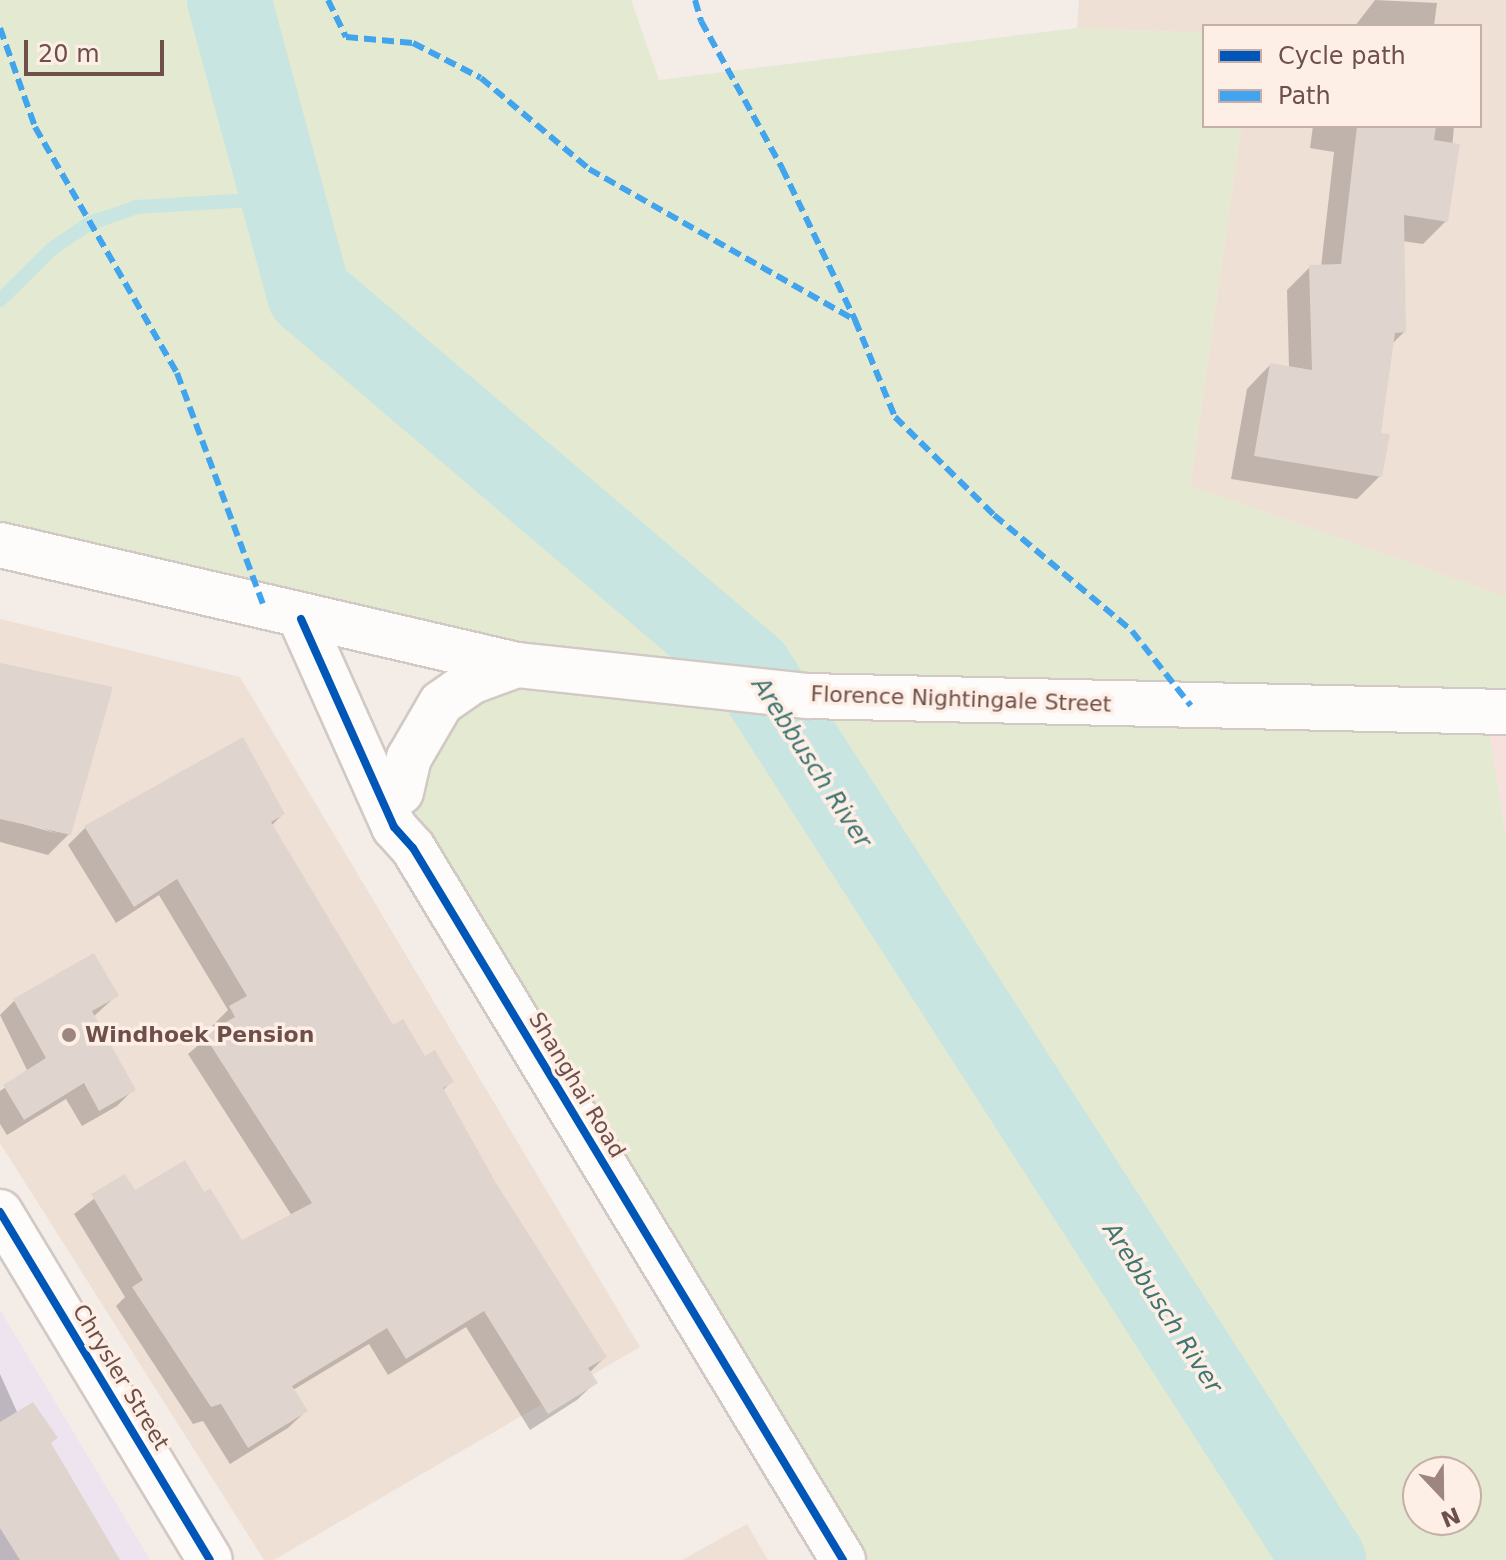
<!DOCTYPE html>
<html>
<head>
<meta charset="utf-8">
<style>
  body { margin:0 }
  #map { position:relative; width:1506px; height:1560px; overflow:hidden; background:#f4ece6; font-family:"DejaVu Sans",sans-serif }
  div>[style] { position:absolute }
  [style*='--x'] { left:calc(var(--x)*1px); top:calc(var(--y)*1px); width:calc(var(--w)*1px); rotate:calc(var(--a)*1deg) }
  .residential>* { inset:0; background:#efe0d6 }
  .commercial>* { inset:0; background:#f7e1dc }
  .education>* { inset:0; background:#ede4ef }
  .green>* { inset:0; background:#e4e9d1 }
  .shadow>* { inset:0; background:#0003 }
  .stream>* { height:14px; margin:-7px; padding:0 7px; transform-origin:7px; border-radius:7px; background:#c9e5e1 }
  .river>* { height:84px; margin:-42px; padding:0 42px; transform-origin:42px; border-radius:42px; background:#c9e5e1 }
  .building>* { inset:0; background:#e0d4ce }
  .roads { filter:drop-shadow(2px 0 #d2c8c4) drop-shadow(-2px 0 #d2c8c4) drop-shadow(0 2px #d2c8c4) drop-shadow(0 -2px #d2c8c4) }
  .street>* { height:44px; margin:-22px; padding:0 22px; transform-origin:22px; border-radius:22px; background:#fdfcfb }
  .secondary>* { height:44px; margin:-22px; padding:0 22px; transform-origin:22px; border-radius:22px; background:#fdfcfb }
  .quiet>* { height:6px; margin-top:-3px; transform-origin:0; background:repeating-linear-gradient(90deg,#41a4ec 0 12px,transparent 0 18px) }
  .cycleway>* { height:8px; margin:-4px; padding:0 4px; transform-origin:4px; border-radius:4px; background:#0057b8 }
  .dots>* { width:22px; height:22px; translate:-50% -50%; box-sizing:border-box; border:4px solid #feefe6; border-radius:50% }
  span { translate:-50% -50%; white-space:nowrap; text-align:center; line-height:1.15; -webkit-text-stroke:7px #feefe6; paint-order:stroke }
  .street-label { font-size:22px; color:#6f4f49 }
  .poi-label { font-size:22px; color:#6f4f49; font-weight:700 }
  .left { translate:0 -50%; text-align:left }
  .water-label { font-size:24px; color:#3f7572; font-style:italic }
  .legend { position:absolute; left:1202px; top:24px; width:280px; height:104px; box-sizing:border-box; background:#feefe6; border:2px solid #c5afa7; margin:0; padding:10px 14px; list-style:none; font-size:24px; color:#6f4f49 }
  .legend li { display:flex; align-items:center; gap:16px; height:40px }
  .legend b { width:40px; border:2px solid #c5afa7 }
  .north { position:absolute; left:1402px; top:1456px; width:80px; height:80px; box-sizing:border-box; background:#feefe6; border:2px solid #c5afa7; border-radius:50%; rotate:158deg; font-size:22px; font-weight:700; line-height:32px; text-align:center; color:#6f4f49 }
  .north::after { content:''; display:block; margin:auto; width:28px; height:36px; background:#9e8680; clip-path:polygon(50% 0,100% 100%,50% 72%,0 100%) }
  .scale { position:absolute; left:24px; top:40px; width:140px; height:36px; box-sizing:border-box; border:4px solid #6f4f49; border-top:0; padding-left:10px; font-size:24px; line-height:28px; white-space:nowrap; color:#6f4f49; -webkit-text-stroke:6px #feefe6; paint-order:stroke }
</style>
</head>
<body>
<div id="map">
  <div class="residential">
    <i style="clip-path:polygon(1079px 0,1506px 0,1506px 597px,1190px 486px,1241px 126px,1480px 126px,1480px 26px,1204px 26px,1204px 33px,1077px 28px)"></i>
    <i style="clip-path:polygon(0 619px,240px 677px,640px 1347px,274px 1560px,264px 1560px,0 1143px)"></i>
    <i style="clip-path:polygon(747px 1524px,768px 1560px,682px 1560px)"></i>
  </div>
  <div class="commercial">
    <i style="clip-path:polygon(1486px 711px,1506px 715px,1506px 837px)"></i>
  </div>
  <div class="education">
    <i style="clip-path:polygon(0 1310px,150px 1560px,0 1560px)"></i>
  </div>
  <div class="green">
    <i style="clip-path:polygon(evenodd,0 0,631px 0,659px 80px,1077px 28px,1204px 33px,1204px 126px,1241px 126px,1190px 486px,1506px 597px,1506px 712px,1486px 711px,1506px 837px,1506px 1560px,843px 1560px,413px 848px,401px 792px,409px 758px,515px 666px,0 545px,0 0,1418px 1472px,1466px 1472px,1466px 1520px,1418px 1520px,1418px 1472px)"></i>
  </div>
  <div class="shadow">
    <i style="clip-path:polygon(1375px 0,1437px 3px,1434px 26px,1355px 26px)"></i>
    <i style="clip-path:polygon(1313px 126px,1454px 126px,1446px 221px,1423px 244px,1402px 241px,1404px 332px,1392px 344px,1378px 435px,1380px 476px,1357px 499px,1231px 479px,1247px 389px,1270px 365px,1289px 368px,1287px 290px,1310px 267px,1321px 267px,1334px 152px,1310px 148px)"></i>
    <i style="clip-path:polygon(0 664px,69px 834px,48px 855px,0 842px,0 817px,58px 834px,0 813px)"></i>
    <i style="clip-path:polygon(283px 814px,271px 826px,392px 1028px,451px 1082px,442px 1091px,494px 1184px,605px 1357px,589px 1373px,595px 1383px,577px 1400px,530px 1430px,466px 1327px,388px 1375px,369px 1344px,293px 1390px,306px 1411px,288px 1428px,230px 1464px,203px 1421px,193px 1424px,116px 1306px,125px 1297px,74px 1214px,124px 1176px,134px 1193px,241px 1243px,292px 1216px,188px 1054px,215px 1031px,212px 1026px,228px 1010px,159px 895px,116px 923px,68px 845px,85px 828px)"></i>
    <i style="clip-path:polygon(93px 956px,116px 996px,93px 1017px,134px 1089px,117px 1106px,82px 1126px,66px 1099px,7px 1135px,0 1124px,0 1091px,28px 1072px,0 1015px,14px 1001px)"></i>
    <i style="clip-path:polygon(0 1374px,18px 1414px,50px 1444px,118px 1560px,0 1560px)"></i>
  </div>
  <div class="stream">
    <i style="--x:0;--y:300;--w:74;--a:-44.5"></i>
    <i style="--x:53;--y:248;--w:45;--a:-34"></i>
    <i style="--x:90;--y:223;--w:50;--a:-18.8"></i>
    <i style="--x:137;--y:207;--w:146;--a:-3.5"></i>
  </div>
  <div class="river">
    <i style="--x:229;--y:0;--w:305;--a:74.8"></i>
    <i style="--x:309;--y:294;--w:580;--a:40.39"></i>
    <i style="--x:751;--y:670;--w:1059;--a:57.23"></i>
  </div>
  <div class="building">
    <i style="clip-path:polygon(1357px 126px,1436px 126px,1434px 140px,1460px 144px,1448px 222px,1404px 215px,1406px 332px,1395px 333px,1381px 433px,1390px 434px,1382px 477px,1254px 456px,1270px 363px,1312px 370px,1309px 265px,1341px 264px)"></i>
    <i style="clip-path:polygon(0 663px,113px 687px,71px 835px,0 819px)"></i>
    <i style="clip-path:polygon(243px 737px,285px 814px,271px 822px,393px 1025px,403px 1019px,425px 1056px,435px 1050px,454px 1082px,443px 1088px,496px 1183px,607px 1357px,588px 1368px,598px 1383px,548px 1414px,484px 1311px,406px 1359px,387px 1328px,292px 1386px,308px 1411px,248px 1448px,221px 1404px,211px 1407px,132px 1287px,143px 1280px,91px 1194px,125px 1174px,135px 1190px,185px 1160px,204px 1192px,210px 1188px,242px 1240px,312px 1203px,204px 1035px,235px 1017px,229px 1006px,247px 996px,177px 879px,134px 907px,84px 826px)"></i>
    <i style="clip-path:polygon(94px 953px,119px 996px,92px 1011px,136px 1090px,99px 1111px,84px 1083px,24px 1120px,3px 1085px,46px 1058px,13px 999px)"></i>
    <i style="clip-path:polygon(33px 1402px,58px 1438px,51px 1443px,120px 1560px,20px 1560px,0 1528px,0 1422px)"></i>
  </div>
  <div class="roads">
    <div class="street">
      <i style="--x:0;--y:1212;--w:406;--a:58.9"></i>
    </div>
    <div class="secondary">
      <i style="--x:0;--y:545;--w:531;--a:13.07"></i>
      <i style="--x:517;--y:665;--w:292;--a:6.1"></i>
      <i style="--x:807;--y:696;--w:699;--a:1.31"></i>
      <i style="--x:301;--y:619;--w:228;--a:65.9"></i>
      <i style="--x:394;--y:827;--w:28;--a:48"></i>
      <i style="--x:413;--y:848;--w:832;--a:58.87"></i>
      <i style="--x:401;--y:792;--w:35;--a:-77"></i>
      <i style="--x:409;--y:758;--w:64;--a:-59.8"></i>
      <i style="--x:441;--y:703;--w:39;--a:-35"></i>
      <i style="--x:473;--y:681;--w:47;--a:-20"></i>
    </div>
  </div>
  <div class="quiet">
    <i style="--x:328;--y:0;--w:41;--a:64.1"></i>
    <i style="--x:346;--y:37;--w:67;--a:5.1"></i>
    <i style="--x:413;--y:43;--w:76;--a:27.2"></i>
    <i style="--x:481;--y:78;--w:141;--a:40.1"></i>
    <i style="--x:589;--y:169;--w:306;--a:29.6"></i>
    <i style="--x:695;--y:0;--w:22;--a:74"></i>
    <i style="--x:701;--y:21;--w:168;--a:61.1"></i>
    <i style="--x:782;--y:168;--w:169;--a:64.3"></i>
    <i style="--x:855;--y:320;--w:105;--a:67.6"></i>
    <i style="--x:895;--y:417;--w:139;--a:44.7"></i>
    <i style="--x:994;--y:515;--w:180;--a:40"></i>
    <i style="--x:1132;--y:631;--w:95;--a:51.8"></i>
    <i style="--x:0;--y:28;--w:105;--a:70.5"></i>
    <i style="--x:35;--y:127;--w:284;--a:60"></i>
    <i style="--x:177;--y:373;--w:250;--a:69.6"></i>
  </div>
  <div class="cycleway">
    <i style="--x:301;--y:619;--w:228;--a:65.9"></i>
    <i style="--x:394;--y:827;--w:28;--a:48"></i>
    <i style="--x:413;--y:848;--w:832;--a:58.87"></i>
    <i style="--x:0;--y:1212;--w:406;--a:58.9"></i>
  </div>
  <div class="dots">
    <i style="left:69px;top:1035px;background:#9e8680"></i>
  </div>
  <div class="street-label">
    <span style="left:961px;top:699px;rotate:2deg">Florence Nightingale Street</span>
    <span style="left:577px;top:1085px;rotate:59deg">Shanghai Road</span>
    <span style="left:121px;top:1377px;rotate:59deg">Chrysler Street</span>
  </div>
  <div class="poi-label">
    <span class="left" style="left:85px;top:1035px">Windhoek Pension</span>
  </div>
  <div class="water-label">
    <span style="left:811px;top:763px;rotate:57deg">Arebbusch River</span>
    <span style="left:1162px;top:1308px;rotate:57deg">Arebbusch River</span>
  </div>
  <ul class="legend">
  <li><b style="height:10px;background:#0057b8"></b>Cycle path</li>
  <li><b style="height:10px;background:#41a4ec"></b>Path</li>
  </ul>
  <div class="north">N</div>
  <div class="scale">20 m</div>
</div>
</body>
</html>
